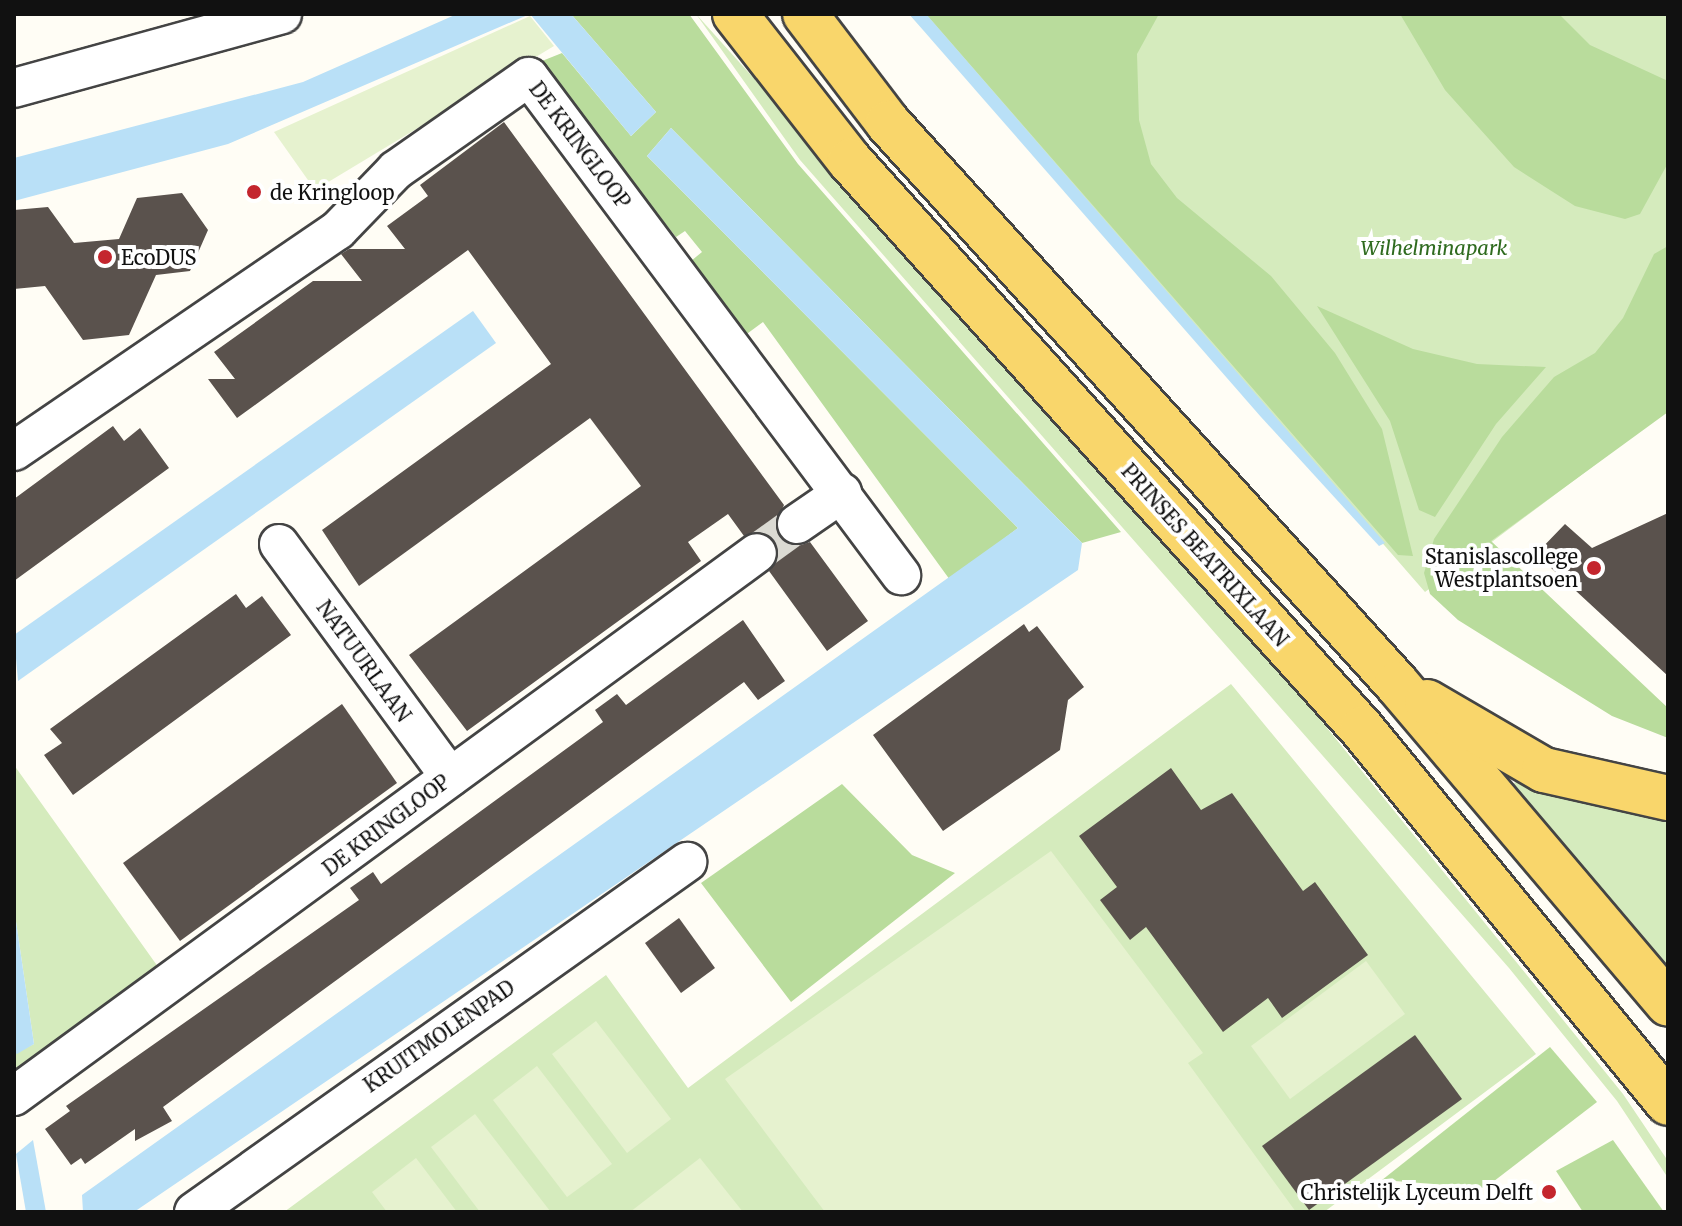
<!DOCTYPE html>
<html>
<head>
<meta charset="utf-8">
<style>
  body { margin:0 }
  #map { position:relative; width:1682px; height:1226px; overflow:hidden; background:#fffdf5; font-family:Merriweather,serif }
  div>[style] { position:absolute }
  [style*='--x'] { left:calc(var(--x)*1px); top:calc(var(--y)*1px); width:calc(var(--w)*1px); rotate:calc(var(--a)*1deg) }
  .green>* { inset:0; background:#d5ebbd }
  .forest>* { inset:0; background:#b9dc9c }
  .pitch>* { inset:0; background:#e6f2cf }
  .water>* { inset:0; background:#b9e0f7 }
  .building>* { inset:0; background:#5a524d }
  .minor-tunnel>* { height:38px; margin-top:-19px; transform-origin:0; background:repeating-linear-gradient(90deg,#dbdad3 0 38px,transparent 0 57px) }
  .roads { filter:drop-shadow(2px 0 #444) drop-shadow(-2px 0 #444) drop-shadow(0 2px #444) drop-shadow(0 -2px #444) }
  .minor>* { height:38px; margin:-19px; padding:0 19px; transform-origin:19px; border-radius:19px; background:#fff }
  .primary>* { height:44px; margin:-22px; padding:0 22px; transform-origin:22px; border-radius:22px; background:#f9d66b }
  .dots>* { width:22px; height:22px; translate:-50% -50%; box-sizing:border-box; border:4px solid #fff; border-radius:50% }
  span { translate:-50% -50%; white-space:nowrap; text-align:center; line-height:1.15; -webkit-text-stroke:8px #fff; paint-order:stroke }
  .street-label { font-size:20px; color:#111 }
  .poi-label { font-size:20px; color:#111 }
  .left { translate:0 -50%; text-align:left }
  .right { translate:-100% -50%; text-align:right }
  .park-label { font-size:20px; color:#2f6b1f; font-style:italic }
  .frame { position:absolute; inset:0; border:16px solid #111; pointer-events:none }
</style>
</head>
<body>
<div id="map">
  <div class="green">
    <i style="clip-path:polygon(696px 14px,1243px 624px,1623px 1094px,1668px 1161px,1668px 1178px,1617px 1101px,1509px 968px,800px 160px)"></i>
    <i style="clip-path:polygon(909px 14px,1668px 14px,1668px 410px,1425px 592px,1122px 244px)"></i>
    <i style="clip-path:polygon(1231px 684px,1536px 1054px,1324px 1212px,284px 1212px,606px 975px,688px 1088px)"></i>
    <i style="clip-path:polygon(14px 765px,161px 971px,17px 1078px,15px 1053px,34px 1044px,14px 908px)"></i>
    <i style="clip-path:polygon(1521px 779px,1595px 805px,1668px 805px,1668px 970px,1509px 786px)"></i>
  </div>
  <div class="forest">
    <i style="clip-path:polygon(571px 14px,689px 14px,798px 164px,1121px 532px,1082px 543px,671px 128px,647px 156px,1018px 528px,950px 580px,763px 322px,744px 336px,691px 261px,702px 252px,685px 231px,676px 237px,537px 63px,562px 53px,631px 136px,656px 112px)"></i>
    <i style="clip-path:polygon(926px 14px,1159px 14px,1137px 54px,1139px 120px,1151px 164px,1177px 198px,1271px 276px,1335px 353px,1382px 429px,1413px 556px,1398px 555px,1385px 540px)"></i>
    <i style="clip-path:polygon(1400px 14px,1559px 14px,1590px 45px,1668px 81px,1668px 163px,1640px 214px,1625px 219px,1575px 206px,1514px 167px,1445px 90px)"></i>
    <i style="clip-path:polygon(1668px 246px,1668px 412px,1491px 541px,1668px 708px,1668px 738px,1612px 716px,1458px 620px,1430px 594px,1424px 573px,1434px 539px,1502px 437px,1554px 377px,1595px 353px,1623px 318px,1654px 254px)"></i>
    <i style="clip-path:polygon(1317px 306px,1413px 349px,1477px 364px,1546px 367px,1496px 424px,1435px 517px,1419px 510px,1390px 421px)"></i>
    <i style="clip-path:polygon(842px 784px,912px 855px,955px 873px,791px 1002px,701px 883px)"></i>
    <i style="clip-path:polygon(1550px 1047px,1597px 1102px,1485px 1188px,1382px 1180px)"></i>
    <i style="clip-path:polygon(1613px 1140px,1664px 1212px,1583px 1212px,1556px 1171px)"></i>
  </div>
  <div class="pitch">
    <i style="clip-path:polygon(530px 16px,554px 46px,315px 190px,274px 132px)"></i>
    <i style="clip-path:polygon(1051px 851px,1203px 1053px,1188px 1063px,1296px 1212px,825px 1212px,725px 1079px)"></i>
    <i style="clip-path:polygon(1366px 961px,1405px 1014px,1290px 1099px,1251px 1046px)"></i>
    <i style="clip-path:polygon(596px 1021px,671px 1119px,627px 1153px,552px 1054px)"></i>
    <i style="clip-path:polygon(537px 1066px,612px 1164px,567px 1197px,493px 1100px)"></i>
    <i style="clip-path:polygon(475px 1114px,550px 1211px,549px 1212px,480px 1212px,431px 1147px)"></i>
    <i style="clip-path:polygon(416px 1158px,457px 1212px,387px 1212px,372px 1192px)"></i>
    <i style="clip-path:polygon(700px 1158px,743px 1212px,630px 1212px)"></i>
  </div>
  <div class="water">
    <i style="clip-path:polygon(457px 14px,571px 14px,656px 112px,631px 136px,530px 14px,228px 144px,14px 201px,14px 158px,303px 82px)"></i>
    <i style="clip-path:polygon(909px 14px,926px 14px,1385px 543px,1379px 546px,1261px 417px)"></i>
    <i style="clip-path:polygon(671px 128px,1082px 543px,1078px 570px,134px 1212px,83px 1212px,82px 1195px,1018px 528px,647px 156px)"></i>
    <i style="clip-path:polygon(473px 311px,496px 343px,18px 681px,14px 635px)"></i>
    <i style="clip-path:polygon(14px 908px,34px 1044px,17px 1054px,14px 1052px)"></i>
    <i style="clip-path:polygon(33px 1140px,46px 1212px,26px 1212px,16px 1154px)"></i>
  </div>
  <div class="building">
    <i style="clip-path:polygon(504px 122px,784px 505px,775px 525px,779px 537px,798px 546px,810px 542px,868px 621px,827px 651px,769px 571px,777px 561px,775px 541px,765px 533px,744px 536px,728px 514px,688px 542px,701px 561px,467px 731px,409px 655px,641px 486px,590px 418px,359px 586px,322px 530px,551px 364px,468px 250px,237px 418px,208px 379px,235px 379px,214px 352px,313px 281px,362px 281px,341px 254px,349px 249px,405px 249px,387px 226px,428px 196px,420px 185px)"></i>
    <i style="clip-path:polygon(182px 193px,208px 230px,190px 271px,156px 275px,129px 335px,83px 340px,45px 286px,14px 289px,14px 210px,48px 207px,74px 243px,119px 239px,137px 198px)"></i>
    <i style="clip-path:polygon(113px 426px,124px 441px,140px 428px,169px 468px,14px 581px,14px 499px)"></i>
    <i style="clip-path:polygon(1668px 513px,1668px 676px,1536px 554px,1565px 524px,1592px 548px)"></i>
    <i style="clip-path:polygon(236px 594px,246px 608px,262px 596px,291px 635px,73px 795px,44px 755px,62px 743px,50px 729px)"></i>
    <i style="clip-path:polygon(743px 620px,785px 681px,758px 700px,744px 682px,163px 1107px,172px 1121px,135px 1141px,135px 1129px,85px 1164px,81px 1158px,71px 1165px,45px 1129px,70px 1111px,66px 1106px,359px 900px,350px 888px,373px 872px,381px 884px,603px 722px,595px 710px,617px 694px,626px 705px)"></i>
    <i style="clip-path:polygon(1024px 624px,1029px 632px,1037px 626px,1084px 687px,1068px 700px,1060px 750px,943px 831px,873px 735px)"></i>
    <i style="clip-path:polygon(342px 704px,397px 783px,180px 941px,123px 863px)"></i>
    <i style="clip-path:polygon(1171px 768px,1201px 810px,1232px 793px,1303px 891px,1315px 882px,1368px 955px,1282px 1018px,1268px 998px,1223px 1032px,1146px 927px,1130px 940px,1100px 900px,1117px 887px,1079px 836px)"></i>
    <i style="clip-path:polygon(679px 918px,715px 968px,681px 993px,645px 943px)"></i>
    <i style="clip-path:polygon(1415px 1035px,1462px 1099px,1309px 1210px,1262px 1146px)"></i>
  </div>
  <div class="minor-tunnel">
    <i style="--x:757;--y:553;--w:49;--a:-35.9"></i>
  </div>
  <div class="roads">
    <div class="minor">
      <i style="--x:14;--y:88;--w:278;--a:-15.4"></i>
      <i style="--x:14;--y:451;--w:392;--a:-34.3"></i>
      <i style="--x:338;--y:230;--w:83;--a:-46"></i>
      <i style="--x:396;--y:170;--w:162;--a:-35"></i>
      <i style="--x:529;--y:77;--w:622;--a:53.24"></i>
      <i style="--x:797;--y:524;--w:55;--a:-34.6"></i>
      <i style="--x:279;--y:544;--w:289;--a:53.7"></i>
      <i style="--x:14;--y:1096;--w:920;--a:-36.16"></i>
      <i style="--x:194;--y:1212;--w:605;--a:-35.37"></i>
    </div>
    <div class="primary">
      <i style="--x:735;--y:14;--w:187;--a:52"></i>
      <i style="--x:850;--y:161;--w:765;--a:47.97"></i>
      <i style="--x:1362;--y:729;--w:483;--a:50.7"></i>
      <i style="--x:805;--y:14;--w:137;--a:52.7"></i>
      <i style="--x:888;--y:123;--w:757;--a:47.78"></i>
      <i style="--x:1397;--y:684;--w:419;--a:49.7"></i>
      <i style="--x:1427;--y:702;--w:135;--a:30.2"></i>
      <i style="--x:1544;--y:770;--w:127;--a:12.7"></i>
    </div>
  </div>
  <div class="dots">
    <i style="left:254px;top:192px;background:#c4262e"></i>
    <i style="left:105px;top:257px;background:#c4262e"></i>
    <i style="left:1594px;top:568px;background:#c4262e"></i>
    <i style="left:1549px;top:1192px;background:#c4262e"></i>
  </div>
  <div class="street-label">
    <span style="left:580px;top:145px;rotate:53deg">DE KRINGLOOP</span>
    <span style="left:1205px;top:555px;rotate:48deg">PRINSES BEATRIXLAAN</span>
    <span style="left:364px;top:661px;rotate:54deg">NATUURLAAN</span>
    <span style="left:386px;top:825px;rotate:-37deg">DE KRINGLOOP</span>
    <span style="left:439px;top:1036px;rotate:-35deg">KRUITMOLENPAD</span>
  </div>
  <div class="poi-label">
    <span class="left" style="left:270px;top:192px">de Kringloop</span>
    <span class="left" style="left:121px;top:257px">EcoDUS</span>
    <span class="right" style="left:1578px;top:568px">Stanislascollege<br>Westplantsoen</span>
    <span class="right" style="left:1533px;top:1192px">Christelijk Lyceum Delft</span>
  </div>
  <div class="park-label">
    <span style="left:1434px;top:247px">Wilhelminapark</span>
  </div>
  <div class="frame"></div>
</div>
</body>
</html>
